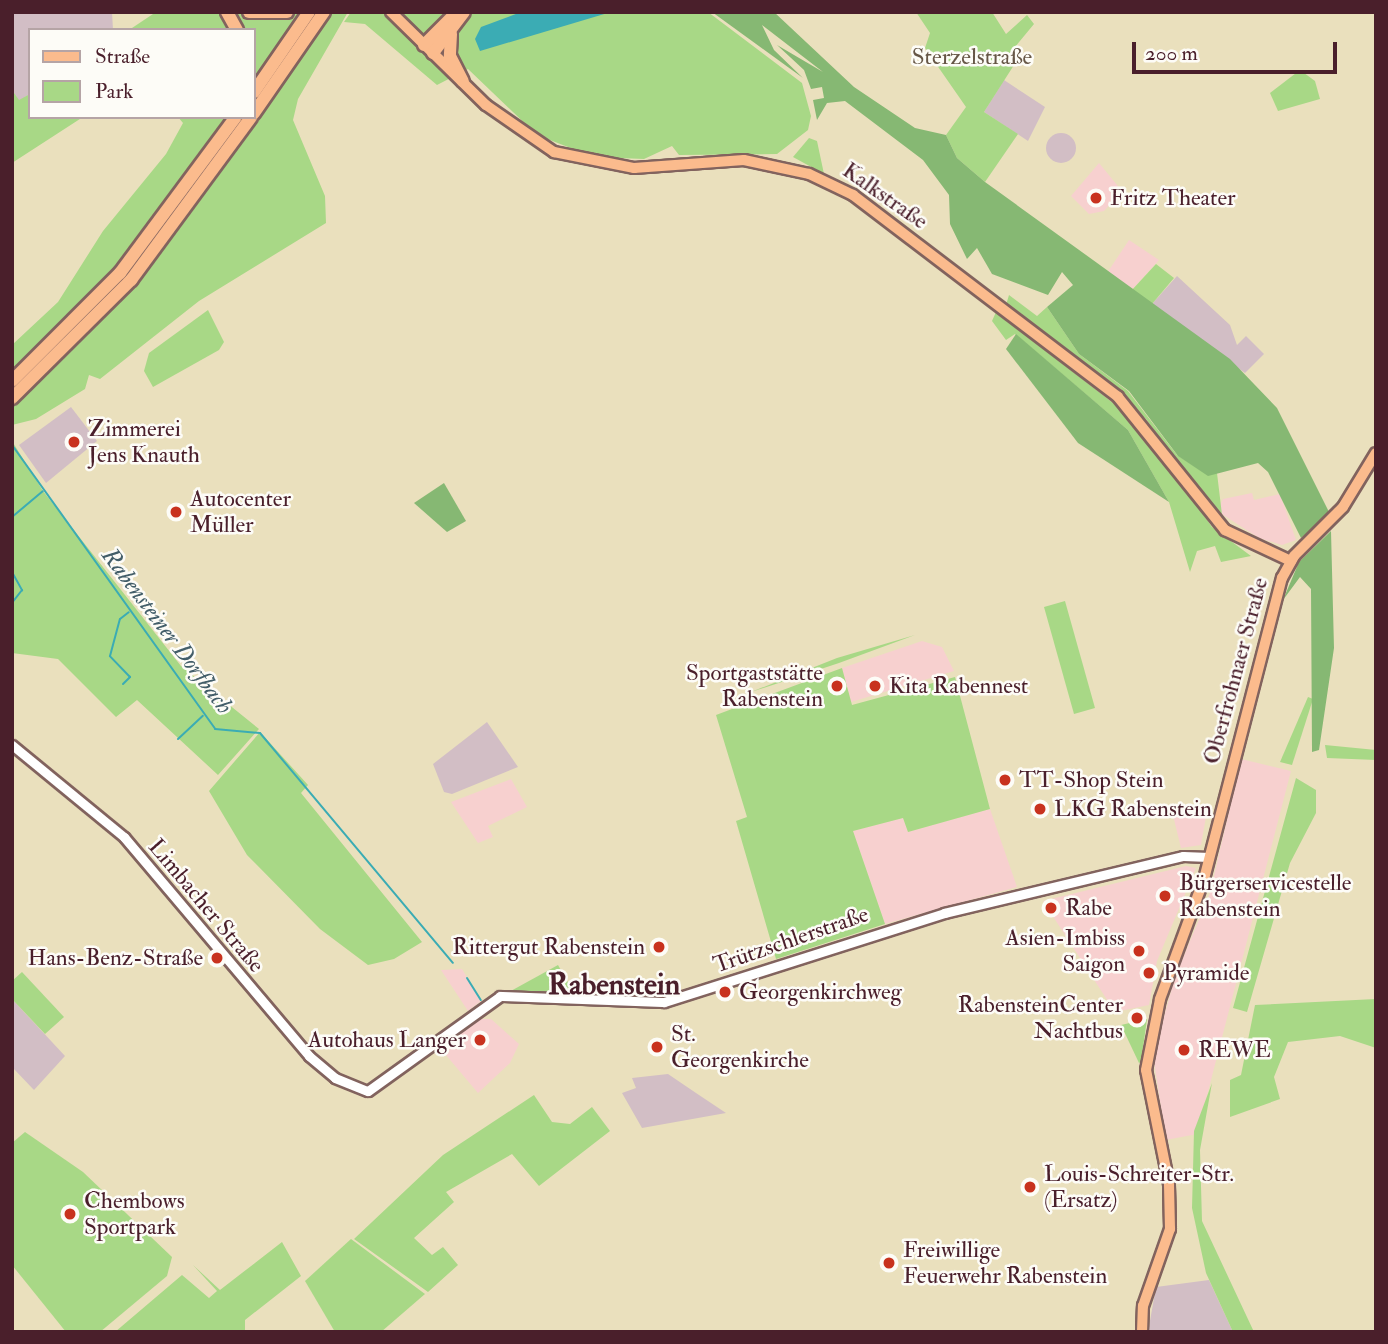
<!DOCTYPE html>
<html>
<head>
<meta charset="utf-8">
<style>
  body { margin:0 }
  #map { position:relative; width:1388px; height:1344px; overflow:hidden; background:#eae0bd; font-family:"IM FELL Double Pica",serif }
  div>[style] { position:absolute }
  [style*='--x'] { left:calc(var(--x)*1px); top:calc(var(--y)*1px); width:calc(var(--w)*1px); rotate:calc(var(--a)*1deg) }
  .built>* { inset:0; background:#f7d0cf }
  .industrial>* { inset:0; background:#d2bec5 }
  .round { border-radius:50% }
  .green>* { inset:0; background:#a8d886 }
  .forest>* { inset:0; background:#86b873 }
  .water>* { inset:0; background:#3bacb4 }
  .stream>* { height:2px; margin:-1px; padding:0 1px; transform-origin:1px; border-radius:1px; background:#3bacb4 }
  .roads { filter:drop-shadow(2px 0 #82635e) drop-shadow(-2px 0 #82635e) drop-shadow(0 2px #82635e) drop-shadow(0 -2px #82635e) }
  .minor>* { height:9px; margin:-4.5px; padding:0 4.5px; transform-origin:4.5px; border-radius:4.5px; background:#fff }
  .major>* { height:10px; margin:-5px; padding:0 5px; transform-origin:5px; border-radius:5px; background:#fbbb8d }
  .highway>* { height:12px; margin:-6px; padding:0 6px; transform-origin:6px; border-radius:6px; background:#fbbb8d }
  .dots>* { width:19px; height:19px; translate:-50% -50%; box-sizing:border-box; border:4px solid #fdfcf7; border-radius:50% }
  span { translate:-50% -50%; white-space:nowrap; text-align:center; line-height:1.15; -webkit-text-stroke:5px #fdfcf7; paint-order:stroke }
  .park-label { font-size:23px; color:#665646 }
  .street-label { font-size:23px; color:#4a1f2b }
  .poi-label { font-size:23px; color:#4a1f2b }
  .left { translate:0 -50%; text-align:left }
  .right { translate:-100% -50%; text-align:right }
  .water-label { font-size:24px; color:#435e69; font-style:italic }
  .district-label { font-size:30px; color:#4a1f2b; font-weight:700 }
  .frame { position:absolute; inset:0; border:14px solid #4a1f2b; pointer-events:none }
  .legend { position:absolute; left:28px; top:28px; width:228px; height:91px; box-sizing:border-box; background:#fdfcf7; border:2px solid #b5a4a5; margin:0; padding:9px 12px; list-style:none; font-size:21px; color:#4a1f2b }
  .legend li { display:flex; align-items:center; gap:14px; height:35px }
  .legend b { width:35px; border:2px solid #b5a4a5 }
  .scale { position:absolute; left:1132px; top:42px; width:205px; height:32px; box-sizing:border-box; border:4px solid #4a1f2b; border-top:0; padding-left:9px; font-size:21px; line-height:24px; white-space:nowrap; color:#4a1f2b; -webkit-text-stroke:5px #fdfcf7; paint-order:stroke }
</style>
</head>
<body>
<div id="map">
  <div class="built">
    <i style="clip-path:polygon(1099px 163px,1122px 191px,1104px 211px,1089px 214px,1071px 196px)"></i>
    <i style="clip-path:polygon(1129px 240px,1159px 260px,1131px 291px,1107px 273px)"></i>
    <i style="clip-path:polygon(1252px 493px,1254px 500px,1280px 494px,1296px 540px,1282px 545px,1259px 538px,1217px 511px,1223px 499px)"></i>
    <i style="clip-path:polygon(922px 641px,942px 647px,954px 671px,851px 702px,842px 668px)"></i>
    <i style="clip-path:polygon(1241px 759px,1291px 771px,1197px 1134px,1166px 1140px,1153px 1056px,1175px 977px,1210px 893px)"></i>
    <i style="clip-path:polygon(511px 779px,527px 807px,488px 826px,493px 837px,478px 843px,451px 802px)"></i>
    <i style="clip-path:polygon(1180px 804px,1207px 811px,1201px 845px,1181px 848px,1171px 807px)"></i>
    <i style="clip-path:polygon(990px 809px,1017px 887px,885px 924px,853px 831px,903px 818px,908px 832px)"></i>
    <i style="clip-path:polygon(1186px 866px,1196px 868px,1157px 961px,1149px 1005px,1115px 1012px,1043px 901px)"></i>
    <i style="clip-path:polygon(462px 969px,481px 1001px,468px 1011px,441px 970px)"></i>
    <i style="clip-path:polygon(476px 1019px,491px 1019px,519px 1044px,510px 1063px,478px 1093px,440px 1048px)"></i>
  </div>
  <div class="industrial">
    <i style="clip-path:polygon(12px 12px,112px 12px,113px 30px,30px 30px,30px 94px,19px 101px,12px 90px)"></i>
    <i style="clip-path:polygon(1004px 80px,1045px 107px,1028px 141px,984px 112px)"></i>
    <i class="round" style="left:1046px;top:133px;width:30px;height:30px"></i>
    <i style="clip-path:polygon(1177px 276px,1230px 325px,1237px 345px,1246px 336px,1264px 354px,1245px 373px,1152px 304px)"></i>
    <i style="clip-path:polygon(71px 407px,97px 441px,46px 483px,19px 445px)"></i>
    <i style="clip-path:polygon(487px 722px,518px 767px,452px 794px,444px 792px,433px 764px)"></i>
    <i style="clip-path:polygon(12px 999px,65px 1056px,34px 1090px,12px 1067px)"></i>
    <i style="clip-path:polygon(668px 1074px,696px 1093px,726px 1113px,642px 1128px,622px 1093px,636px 1088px,632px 1078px)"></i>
    <i style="clip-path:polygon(1209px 1280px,1233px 1332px,1148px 1332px,1156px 1287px)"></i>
  </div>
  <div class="green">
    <i style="clip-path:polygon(156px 12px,348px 12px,298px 99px,293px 120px,325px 196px,326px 223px,199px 301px,100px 379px,89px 375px,85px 389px,36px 419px,12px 425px,12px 345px,58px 302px,103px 231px,166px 154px,183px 123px,178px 117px,254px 117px,254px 30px,129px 30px)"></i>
    <i style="clip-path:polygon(351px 12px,708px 12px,802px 83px,811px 116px,808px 130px,777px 154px,679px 155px,672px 146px,644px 159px,594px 157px,537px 135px,468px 69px,437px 85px,365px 24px,344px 22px)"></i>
    <i style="clip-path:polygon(916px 12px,992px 12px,1006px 34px,1027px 15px,1034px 24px,1006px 58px,1014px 65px,984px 112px,1018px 134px,985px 182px,957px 158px,946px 135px,966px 107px,925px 48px,930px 33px)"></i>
    <i style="clip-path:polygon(1300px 70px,1315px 81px,1320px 99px,1278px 111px,1270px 93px)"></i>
    <i style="clip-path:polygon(12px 90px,19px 100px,30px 94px,30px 117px,83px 117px,12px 163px)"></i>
    <i style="clip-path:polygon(809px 138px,817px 141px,824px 174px,793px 157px)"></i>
    <i style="clip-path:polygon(1156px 264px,1174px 278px,1152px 304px,1131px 291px)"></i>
    <i style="clip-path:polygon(1009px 295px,1037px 316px,1047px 307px,1079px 354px,1128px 391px,1177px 455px,1208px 475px,1217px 473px,1223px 523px,1146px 419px,1006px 305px)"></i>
    <i style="clip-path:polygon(208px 310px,224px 342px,219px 350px,153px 387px,144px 371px,149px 353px)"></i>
    <i style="clip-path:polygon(996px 312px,1113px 403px,1161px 454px,1212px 527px,1251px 556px,1221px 562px,1215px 546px,1197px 551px,1190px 572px,1169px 502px,1128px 430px,1015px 334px,1006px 340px,992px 321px)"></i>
    <i style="clip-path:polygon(12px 441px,43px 491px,181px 666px,259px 729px,218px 775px,137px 700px,116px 717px,58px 659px,12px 653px)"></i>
    <i style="clip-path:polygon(1065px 601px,1095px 708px,1074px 714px,1044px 607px)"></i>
    <i style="clip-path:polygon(915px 635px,839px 663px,751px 692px,837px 658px)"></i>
    <i style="clip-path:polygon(842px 668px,852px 705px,955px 677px,990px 809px,908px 832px,903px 818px,853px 831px,885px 924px,776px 959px,736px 821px,747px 817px,716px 715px)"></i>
    <i style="clip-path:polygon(1308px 697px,1313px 699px,1292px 765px,1280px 762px)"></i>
    <i style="clip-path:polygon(260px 732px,308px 785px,301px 793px,422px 942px,394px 959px,368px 965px,320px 929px,247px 855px,209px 791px)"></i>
    <i style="clip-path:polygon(1325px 745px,1376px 750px,1376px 760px,1327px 758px)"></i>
    <i style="clip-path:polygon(1296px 778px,1316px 790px,1316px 813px,1290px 863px,1247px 1012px,1233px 1008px)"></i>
    <i style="clip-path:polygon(558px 965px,574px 993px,509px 992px)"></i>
    <i style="clip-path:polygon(22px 972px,64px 1017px,45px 1034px,12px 999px,12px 981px)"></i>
    <i style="clip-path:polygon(1376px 999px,1376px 1048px,1340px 1036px,1288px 1042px,1274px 1077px,1280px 1099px,1230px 1117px,1230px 1080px,1241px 1075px,1255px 1005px)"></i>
    <i style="clip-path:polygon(1147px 1019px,1141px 1062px,1139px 1063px,1121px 1025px)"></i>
    <i style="clip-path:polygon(1212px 1083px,1200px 1150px,1202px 1221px,1254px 1332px,1233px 1332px,1206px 1273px,1192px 1208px,1194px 1131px)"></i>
    <i style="clip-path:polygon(534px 1095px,552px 1122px,570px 1124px,592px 1107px,610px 1131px,539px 1186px,512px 1154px,446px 1192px,454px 1202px,414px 1238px,432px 1255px,443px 1247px,458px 1265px,428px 1292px,354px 1239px,443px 1155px)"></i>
    <i style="clip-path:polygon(25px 1132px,83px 1172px,172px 1257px,167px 1276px,100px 1332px,66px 1332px,12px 1265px,12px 1143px)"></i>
    <i style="clip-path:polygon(351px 1239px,425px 1294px,381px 1332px,335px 1332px,305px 1281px)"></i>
    <i style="clip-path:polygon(282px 1242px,301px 1276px,245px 1320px,245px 1332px,115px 1332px,182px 1275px,209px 1298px,217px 1291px,193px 1265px,220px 1290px)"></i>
  </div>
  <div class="forest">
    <i style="clip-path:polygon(712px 12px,774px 12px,854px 87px,915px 128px,946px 135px,957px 158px,985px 182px,1230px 359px,1277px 408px,1330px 514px,1301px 538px,1268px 472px,1258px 463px,1208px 476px,1178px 456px,1129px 391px,1079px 354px,1047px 307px,1073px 285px,1062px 272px,1048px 295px,992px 274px,977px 248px,967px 259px,950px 224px,949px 195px,923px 160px,845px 101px,827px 103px,817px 120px,813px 100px,824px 98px,822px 87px,811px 89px,804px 70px,777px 45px,823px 72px,762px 25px,774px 50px,803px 78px)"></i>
    <i style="clip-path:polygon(1016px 334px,1128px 430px,1169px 502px,1078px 443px,1006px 349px)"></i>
    <i style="clip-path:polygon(444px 483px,466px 521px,447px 532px,414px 503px)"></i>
    <i style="clip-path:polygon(1331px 531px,1334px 648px,1319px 750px,1312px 752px,1311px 589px,1300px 577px,1283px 600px,1299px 562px)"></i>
  </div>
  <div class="water">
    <i style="clip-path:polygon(521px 12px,611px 12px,480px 51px,475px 39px,481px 27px)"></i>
  </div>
  <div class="stream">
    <i style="--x:12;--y:445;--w:349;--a:54.4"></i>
    <i style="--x:215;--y:729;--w:45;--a:5.1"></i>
    <i style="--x:260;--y:733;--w:300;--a:50"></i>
    <i style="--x:12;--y:517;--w:40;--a:-40"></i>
    <i style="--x:12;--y:572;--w:21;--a:61"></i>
    <i style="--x:22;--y:590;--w:16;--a:128"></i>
    <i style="--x:123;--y:684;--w:10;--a:-45"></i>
    <i style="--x:130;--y:677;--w:29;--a:-134"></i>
    <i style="--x:110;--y:656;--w:38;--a:-75"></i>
    <i style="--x:120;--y:619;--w:11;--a:-38"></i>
    <i style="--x:178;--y:739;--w:34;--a:-43"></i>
    <i style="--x:467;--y:978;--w:26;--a:58"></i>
  </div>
  <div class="roads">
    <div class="minor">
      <i style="--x:12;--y:745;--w:145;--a:39.4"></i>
      <i style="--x:124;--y:837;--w:287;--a:49.8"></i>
      <i style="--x:309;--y:1056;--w:34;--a:40"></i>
      <i style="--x:335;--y:1078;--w:35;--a:22"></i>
      <i style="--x:368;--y:1091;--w:163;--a:-35.7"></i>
      <i style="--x:500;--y:996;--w:164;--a:2.1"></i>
      <i style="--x:664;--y:1002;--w:294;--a:-17.6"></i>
      <i style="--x:944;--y:913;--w:246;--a:-13.4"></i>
      <i style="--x:1183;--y:856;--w:26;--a:2"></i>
    </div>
    <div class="major">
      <i style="--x:391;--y:12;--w:133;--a:44.4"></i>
      <i style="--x:486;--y:105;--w:83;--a:34.7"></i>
      <i style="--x:554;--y:152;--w:82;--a:11.3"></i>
      <i style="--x:634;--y:168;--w:110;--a:-4.2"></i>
      <i style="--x:744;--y:160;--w:66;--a:12.2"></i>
      <i style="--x:809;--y:174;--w:49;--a:25.5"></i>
      <i style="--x:853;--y:195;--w:333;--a:37.3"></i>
      <i style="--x:1118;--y:397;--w:171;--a:51.2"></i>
      <i style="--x:1225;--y:530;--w:73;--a:25.2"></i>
      <i style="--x:1142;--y:1332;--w:26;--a:-88"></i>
      <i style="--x:1143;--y:1306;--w:82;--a:-70.7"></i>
      <i style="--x:1170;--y:1229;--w:45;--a:-91.3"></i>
      <i style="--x:1169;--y:1184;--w:116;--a:-101.4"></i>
      <i style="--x:1146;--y:1070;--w:72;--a:-78.8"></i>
      <i style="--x:1160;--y:999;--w:128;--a:-69.9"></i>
      <i style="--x:1204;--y:879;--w:311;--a:-75.5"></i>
      <i style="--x:1282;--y:578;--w:25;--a:-61"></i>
      <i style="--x:1294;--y:556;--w:69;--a:-45"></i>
      <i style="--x:1343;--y:507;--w:63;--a:-58.6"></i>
    </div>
    <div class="highway">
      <i style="--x:227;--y:12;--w:21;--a:61"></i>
      <i style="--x:249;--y:12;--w:38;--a:0"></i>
      <i style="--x:451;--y:34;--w:22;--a:93"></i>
      <i style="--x:450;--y:56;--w:28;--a:63"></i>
      <i style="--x:424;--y:45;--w:47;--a:-45"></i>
      <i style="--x:433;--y:53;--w:51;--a:-52.9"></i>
      <i style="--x:254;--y:92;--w:97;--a:-55.5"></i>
      <i style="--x:254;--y:113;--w:123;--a:-55.3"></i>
      <i style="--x:12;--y:381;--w:153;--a:-45"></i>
      <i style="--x:120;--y:273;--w:194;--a:-53.4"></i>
      <i style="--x:12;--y:398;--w:168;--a:-44.8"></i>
      <i style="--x:131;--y:280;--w:202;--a:-53.6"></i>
    </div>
  </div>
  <div class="dots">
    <i style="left:1096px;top:198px;background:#c8321e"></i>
    <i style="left:74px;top:442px;background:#c8321e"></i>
    <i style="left:176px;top:512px;background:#c8321e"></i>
    <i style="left:837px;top:686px;background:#c8321e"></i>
    <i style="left:875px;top:686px;background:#c8321e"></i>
    <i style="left:1005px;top:780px;background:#c8321e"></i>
    <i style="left:1040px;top:809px;background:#c8321e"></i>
    <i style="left:1165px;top:896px;background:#c8321e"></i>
    <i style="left:1051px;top:908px;background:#c8321e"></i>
    <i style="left:659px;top:947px;background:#c8321e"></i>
    <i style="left:1139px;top:951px;background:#c8321e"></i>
    <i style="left:217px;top:958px;background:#c8321e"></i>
    <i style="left:1149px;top:973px;background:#c8321e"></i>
    <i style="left:725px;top:992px;background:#c8321e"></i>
    <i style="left:1137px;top:1018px;background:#c8321e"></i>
    <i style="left:480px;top:1040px;background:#c8321e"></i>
    <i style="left:657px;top:1047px;background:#c8321e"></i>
    <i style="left:1184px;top:1050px;background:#c8321e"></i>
    <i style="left:1030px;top:1187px;background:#c8321e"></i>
    <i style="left:70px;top:1214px;background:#c8321e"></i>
    <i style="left:889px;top:1263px;background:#c8321e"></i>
  </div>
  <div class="park-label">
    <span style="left:972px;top:57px">Sterzelstraße</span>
  </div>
  <div class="street-label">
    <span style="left:885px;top:196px;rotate:35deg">Kalkstraße</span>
    <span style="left:1236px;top:671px;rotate:-75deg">Oberfrohnaer Straße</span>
    <span style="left:206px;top:906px;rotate:50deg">Limbacher Straße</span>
    <span style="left:791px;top:940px;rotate:-19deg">Trützschlerstraße</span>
  </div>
  <div class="poi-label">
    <span class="left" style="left:1110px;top:198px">Fritz Theater</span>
    <span class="left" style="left:88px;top:442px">Zimmerei<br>Jens Knauth</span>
    <span class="left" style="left:190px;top:512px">Autocenter<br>Müller</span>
    <span class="right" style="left:823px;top:686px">Sportgaststätte<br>Rabenstein</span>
    <span class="left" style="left:889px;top:686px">Kita Rabennest</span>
    <span class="left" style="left:1019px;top:780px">TT-Shop Stein</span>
    <span class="left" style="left:1054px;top:809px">LKG Rabenstein</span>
    <span class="left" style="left:1179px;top:896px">Bürgerservicestelle<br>Rabenstein</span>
    <span class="left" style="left:1065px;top:908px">Rabe</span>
    <span class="right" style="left:1125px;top:951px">Asien-Imbiss<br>Saigon</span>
    <span class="right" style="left:645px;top:947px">Rittergut Rabenstein</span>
    <span class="right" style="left:203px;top:958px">Hans-Benz-Straße</span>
    <span class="left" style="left:1163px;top:973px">Pyramide</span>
    <span class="left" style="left:739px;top:992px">Georgenkirchweg</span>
    <span class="right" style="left:1123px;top:1018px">RabensteinCenter<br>Nachtbus</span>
    <span class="left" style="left:671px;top:1047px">St.<br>Georgenkirche</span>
    <span class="right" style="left:466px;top:1040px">Autohaus Langer</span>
    <span class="left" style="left:1198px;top:1050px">REWE</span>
    <span class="left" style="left:1044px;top:1187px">Louis-Schreiter-Str.<br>(Ersatz)</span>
    <span class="left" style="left:84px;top:1214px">Chembows<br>Sportpark</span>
    <span class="left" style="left:903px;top:1263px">Freiwillige<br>Feuerwehr Rabenstein</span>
  </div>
  <div class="water-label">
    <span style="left:167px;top:631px;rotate:53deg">Rabensteiner Dorfbach</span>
  </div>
  <div class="district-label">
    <span style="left:614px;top:985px">Rabenstein</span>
  </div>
  <div class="frame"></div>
  <ul class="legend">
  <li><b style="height:9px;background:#fbbb8d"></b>Straße</li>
  <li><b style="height:19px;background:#a8d886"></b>Park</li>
  </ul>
  <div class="scale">200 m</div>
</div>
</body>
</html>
